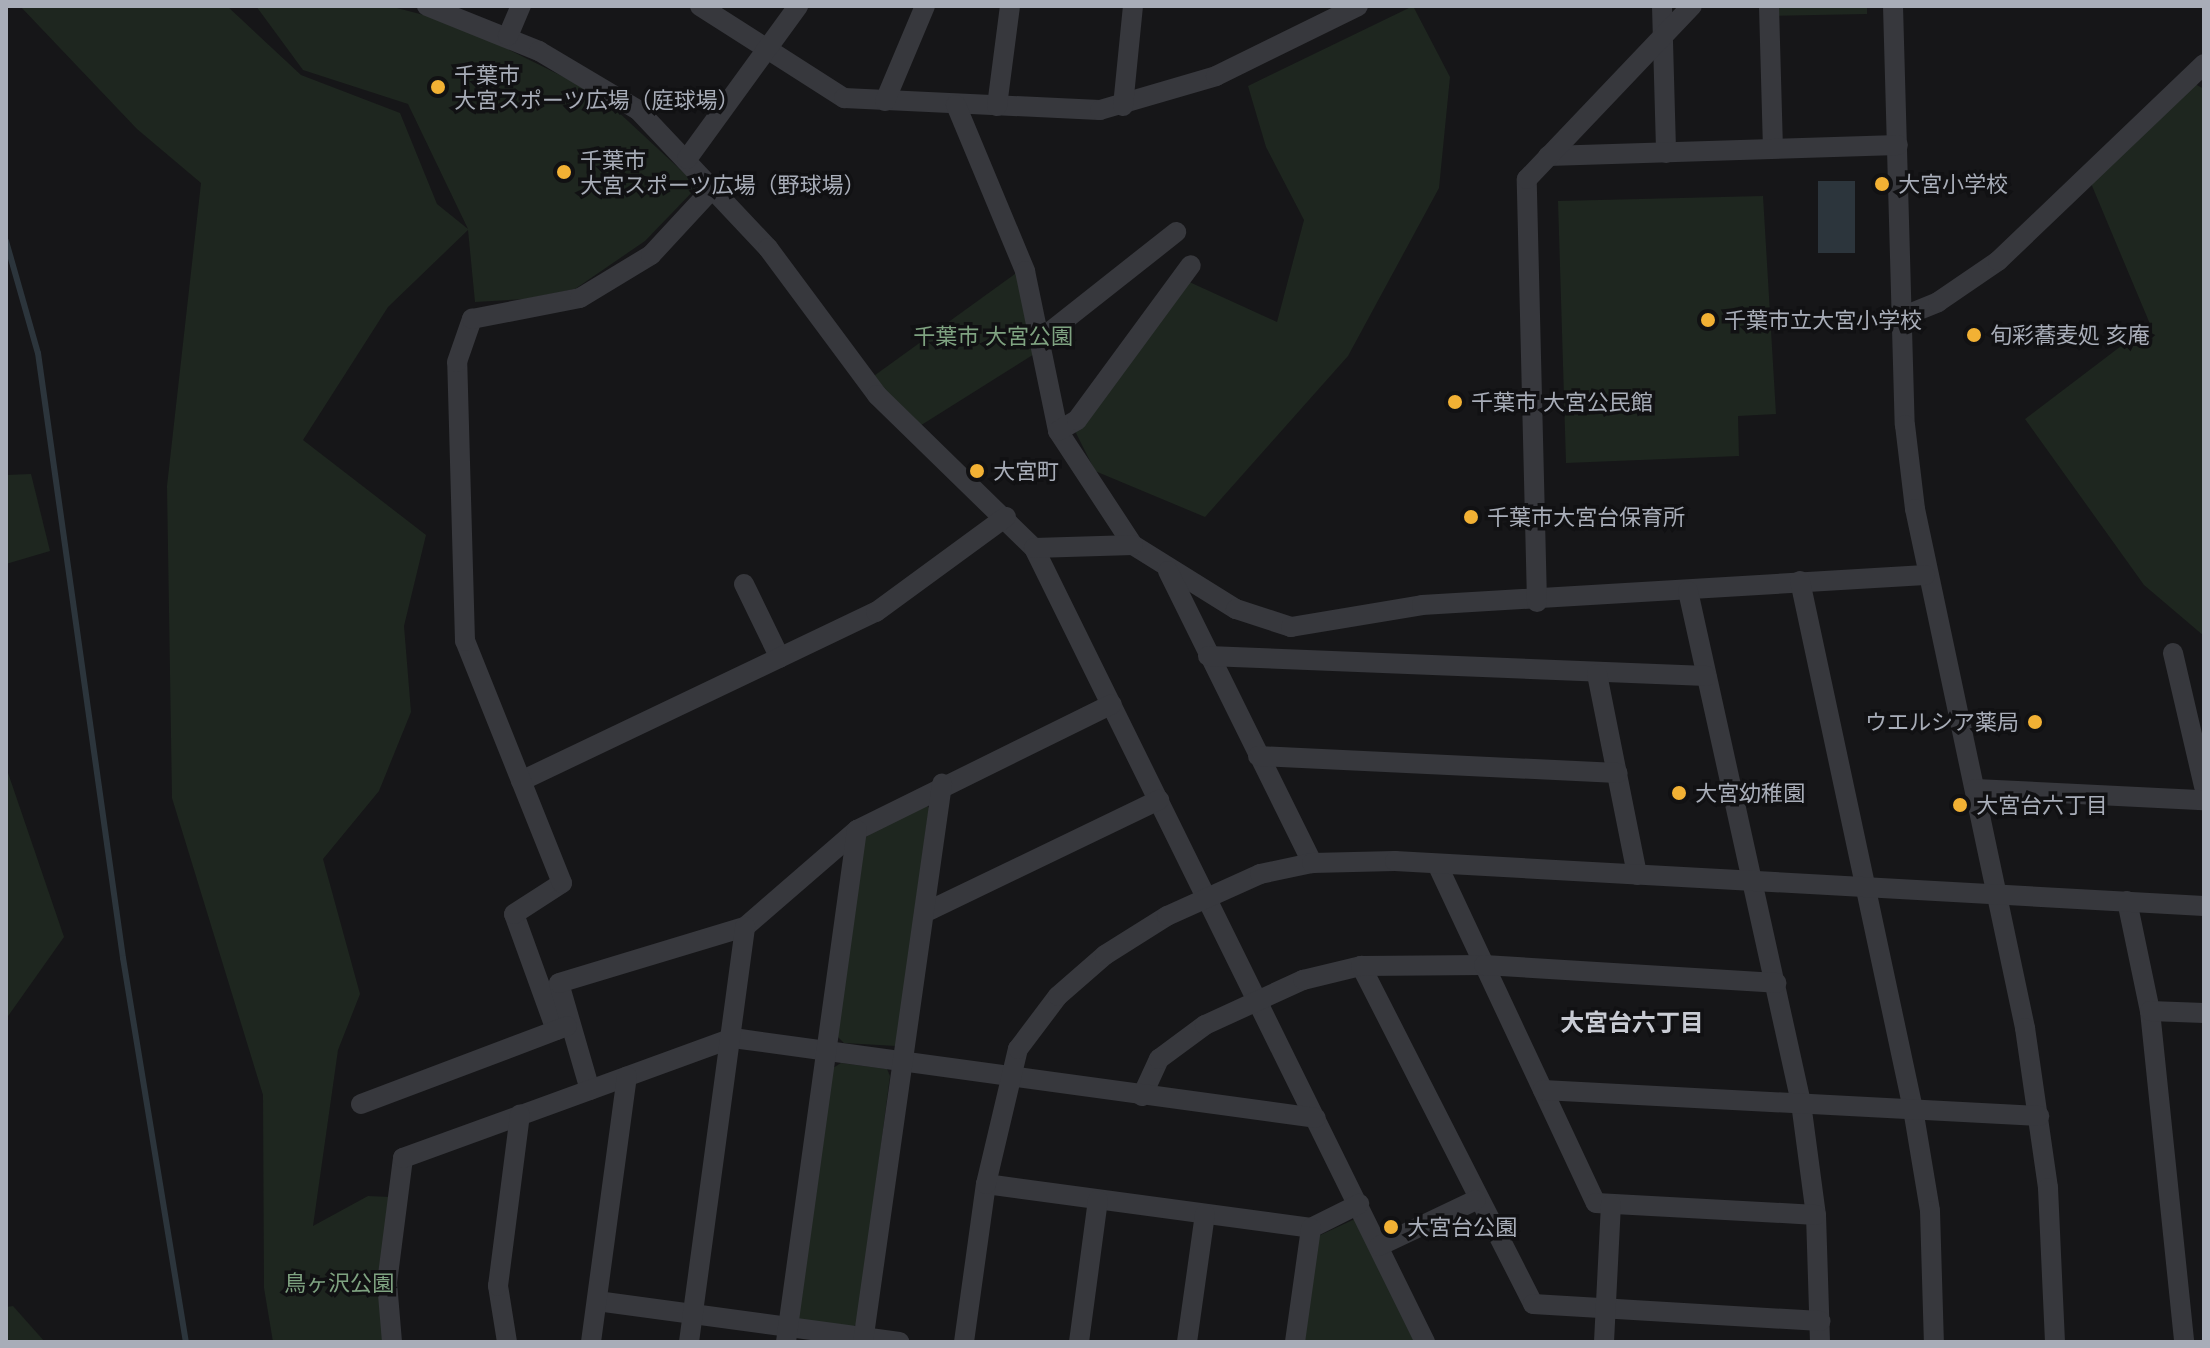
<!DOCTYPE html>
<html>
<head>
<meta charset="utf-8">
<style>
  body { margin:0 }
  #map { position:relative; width:2210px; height:1348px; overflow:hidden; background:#161618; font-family:"Open Sans","Noto Sans JP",sans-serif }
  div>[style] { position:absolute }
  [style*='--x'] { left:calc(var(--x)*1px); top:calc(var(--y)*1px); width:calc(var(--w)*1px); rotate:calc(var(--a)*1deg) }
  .green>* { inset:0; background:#1e261f }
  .water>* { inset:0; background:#2c353c }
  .stream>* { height:6px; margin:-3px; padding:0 3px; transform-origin:3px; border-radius:3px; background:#2c353c }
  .minor>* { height:20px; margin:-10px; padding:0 10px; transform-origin:10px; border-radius:10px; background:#37383d }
  .dots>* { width:22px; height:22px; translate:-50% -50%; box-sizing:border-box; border:4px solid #111113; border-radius:50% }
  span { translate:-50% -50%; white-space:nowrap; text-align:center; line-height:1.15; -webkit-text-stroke:7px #111113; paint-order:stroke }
  .poi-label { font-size:22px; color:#a8adb8 }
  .left { translate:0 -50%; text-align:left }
  .right { translate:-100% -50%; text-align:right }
  .park-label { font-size:22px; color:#7fa381 }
  .neighbourhood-label { font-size:24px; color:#c9ccd4; font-weight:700 }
  .frame { position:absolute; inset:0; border:8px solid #a8adb8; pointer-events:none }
</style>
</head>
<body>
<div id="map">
  <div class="green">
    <i style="clip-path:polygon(20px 6px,227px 6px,301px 75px,400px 113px,437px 204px,468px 229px,408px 104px,303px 70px,256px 6px,389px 6px,455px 23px,600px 95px,698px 186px,645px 241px,575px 289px,525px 299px,475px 302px,468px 230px,388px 307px,303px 440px,426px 535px,404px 626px,411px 712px,379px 791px,323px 859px,360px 994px,338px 1050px,313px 1226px,368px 1196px,390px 1197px,383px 1342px,273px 1342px,264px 1288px,263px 1095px,172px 798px,167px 486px,201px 183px,137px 129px)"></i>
    <i style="clip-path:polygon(1413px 6px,1450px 77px,1439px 188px,1348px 356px,1205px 517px,1095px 471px,1071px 423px,1185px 280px,1277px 322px,1304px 220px,1266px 147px,1248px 86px)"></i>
    <i style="clip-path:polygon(1772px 6px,1867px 6px,1867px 14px,1772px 16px)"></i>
    <i style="clip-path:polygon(2188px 80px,2204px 89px,2204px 636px,2144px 585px,2025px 419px,2150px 324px,2090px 181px)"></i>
    <i style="clip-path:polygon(1763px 196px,1776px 414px,1738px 416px,1739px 456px,1566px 463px,1558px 201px)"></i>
    <i style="clip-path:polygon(1019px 271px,1039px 351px,915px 429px,871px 378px)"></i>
    <i style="clip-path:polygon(31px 474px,50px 551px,6px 564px,6px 475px)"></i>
    <i style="clip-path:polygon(6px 767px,64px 937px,6px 1019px)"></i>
    <i style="clip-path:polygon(922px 799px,929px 808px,896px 1046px,844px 1043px,836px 1035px,863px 839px)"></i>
    <i style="clip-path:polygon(841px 1063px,887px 1069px,890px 1076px,858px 1323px,850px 1329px,804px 1324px,797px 1316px,833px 1068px)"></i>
    <i style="clip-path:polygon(1357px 1218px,1416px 1342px,1300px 1342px,1314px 1238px)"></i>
    <i style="clip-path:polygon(13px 1306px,45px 1342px,6px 1342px,6px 1307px)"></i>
  </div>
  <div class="water">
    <i style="clip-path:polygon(1818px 181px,1855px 181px,1855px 253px,1818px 253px)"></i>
  </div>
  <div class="stream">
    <i style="--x:6;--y:241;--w:116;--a:74.1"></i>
    <i style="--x:38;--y:353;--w:611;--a:82"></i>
    <i style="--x:123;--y:958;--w:389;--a:80.7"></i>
  </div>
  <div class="minor">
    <i style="--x:427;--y:6;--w:121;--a:21.9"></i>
    <i style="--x:539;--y:51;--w:115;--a:30.8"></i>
    <i style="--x:638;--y:110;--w:190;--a:46.7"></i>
    <i style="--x:768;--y:248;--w:183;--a:53.4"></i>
    <i style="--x:877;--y:395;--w:219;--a:44.3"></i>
    <i style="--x:1034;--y:548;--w:885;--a:63.78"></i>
    <i style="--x:700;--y:6;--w:171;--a:32.6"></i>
    <i style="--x:844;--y:98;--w:256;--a:2.7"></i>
    <i style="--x:1100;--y:110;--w:121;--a:-16.3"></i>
    <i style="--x:1216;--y:76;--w:158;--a:-26.2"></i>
    <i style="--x:1662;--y:6;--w:147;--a:88.4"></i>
    <i style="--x:1769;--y:6;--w:142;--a:88.4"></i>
    <i style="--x:1893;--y:6;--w:419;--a:88.4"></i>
    <i style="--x:1905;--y:425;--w:85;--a:83.2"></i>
    <i style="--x:1915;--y:509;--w:531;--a:78.03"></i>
    <i style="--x:2025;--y:1028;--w:162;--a:81.8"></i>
    <i style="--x:2048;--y:1188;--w:154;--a:87.4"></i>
    <i style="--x:508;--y:36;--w:33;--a:-67"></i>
    <i style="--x:885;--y:101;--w:103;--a:-67.2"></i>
    <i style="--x:956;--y:105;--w:180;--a:67.4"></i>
    <i style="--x:1025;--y:271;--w:163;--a:78.3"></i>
    <i style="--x:1058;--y:431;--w:136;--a:56.7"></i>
    <i style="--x:1133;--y:545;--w:121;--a:31.9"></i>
    <i style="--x:1236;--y:609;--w:58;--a:18.1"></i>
    <i style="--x:1291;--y:627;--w:133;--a:-9.5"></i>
    <i style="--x:1422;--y:605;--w:504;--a:-3.41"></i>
    <i style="--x:997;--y:106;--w:101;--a:-82.6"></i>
    <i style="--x:1123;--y:106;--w:100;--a:-84.3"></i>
    <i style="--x:1548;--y:156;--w:350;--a:-1.8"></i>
    <i style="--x:687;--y:159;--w:189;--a:-54"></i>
    <i style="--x:1904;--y:316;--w:37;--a:-22"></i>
    <i style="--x:1938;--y:302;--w:73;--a:-34.3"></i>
    <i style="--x:1998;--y:261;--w:285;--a:-43.7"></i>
    <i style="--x:1042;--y:338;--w:171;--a:-38.3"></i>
    <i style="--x:1058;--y:431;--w:22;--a:-30"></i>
    <i style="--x:1077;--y:420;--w:192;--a:-53.7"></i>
    <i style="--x:1034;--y:548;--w:99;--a:-1.7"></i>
    <i style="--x:1168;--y:571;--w:326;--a:63.7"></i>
    <i style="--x:1800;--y:581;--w:540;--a:77.92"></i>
    <i style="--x:1913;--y:1109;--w:103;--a:80.5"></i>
    <i style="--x:1930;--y:1211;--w:131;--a:88.3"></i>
    <i style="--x:744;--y:584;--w:82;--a:64.1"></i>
    <i style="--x:1688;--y:591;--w:524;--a:77.55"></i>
    <i style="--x:1801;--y:1103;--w:113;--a:82.4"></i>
    <i style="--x:1816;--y:1215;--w:127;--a:88.2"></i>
    <i style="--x:1537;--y:602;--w:423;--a:-91.4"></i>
    <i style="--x:1527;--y:179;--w:239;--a:-46.4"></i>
    <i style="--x:2173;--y:653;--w:137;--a:76.9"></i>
    <i style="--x:1208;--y:656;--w:499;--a:2.3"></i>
    <i style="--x:1597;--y:674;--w:205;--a:78.7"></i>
    <i style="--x:1258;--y:756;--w:360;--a:2.7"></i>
    <i style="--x:521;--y:781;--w:393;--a:-25.5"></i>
    <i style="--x:876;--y:612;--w:161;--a:-36.2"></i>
    <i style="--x:1975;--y:789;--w:229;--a:2.8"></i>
    <i style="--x:1437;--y:864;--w:374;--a:64.9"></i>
    <i style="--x:1596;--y:1203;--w:220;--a:3.1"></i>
    <i style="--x:2127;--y:901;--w:112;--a:78.2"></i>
    <i style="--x:2150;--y:1011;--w:333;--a:84.1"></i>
    <i style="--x:924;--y:913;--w:261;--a:-25.7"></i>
    <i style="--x:1361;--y:966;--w:379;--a:63"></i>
    <i style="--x:1533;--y:1304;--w:288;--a:3.4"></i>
    <i style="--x:2150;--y:1011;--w:54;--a:2.1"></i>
    <i style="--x:556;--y:1030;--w:123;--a:-109.9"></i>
    <i style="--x:514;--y:914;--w:57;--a:-32.9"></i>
    <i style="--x:562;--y:883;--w:261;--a:-111.8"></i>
    <i style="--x:465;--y:641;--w:279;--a:-91.6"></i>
    <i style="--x:457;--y:362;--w:46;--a:-70.8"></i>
    <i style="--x:472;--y:319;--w:110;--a:-11"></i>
    <i style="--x:580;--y:298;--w:83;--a:-31.2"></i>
    <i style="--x:651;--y:255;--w:94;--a:-47.2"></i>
    <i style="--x:590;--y:1090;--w:111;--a:-106.2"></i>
    <i style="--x:559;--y:983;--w:194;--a:-16.8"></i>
    <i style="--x:745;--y:927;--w:148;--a:-40.9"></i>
    <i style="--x:857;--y:830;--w:284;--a:-26.3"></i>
    <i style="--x:1543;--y:1090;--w:497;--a:3"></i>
    <i style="--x:1142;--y:1096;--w:41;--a:-65.3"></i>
    <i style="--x:1159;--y:1059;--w:57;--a:-36.5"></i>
    <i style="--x:1205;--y:1025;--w:108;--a:-24.7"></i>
    <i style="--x:1303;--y:980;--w:60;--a:-13.6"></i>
    <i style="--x:1361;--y:966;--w:123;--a:-0.5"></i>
    <i style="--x:1484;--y:965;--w:293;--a:3.5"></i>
    <i style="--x:361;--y:1104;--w:220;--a:-20.7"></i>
    <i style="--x:986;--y:1184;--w:328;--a:7.7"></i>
    <i style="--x:1311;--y:1228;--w:54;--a:-26.6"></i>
    <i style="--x:1379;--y:1246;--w:107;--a:-25.4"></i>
    <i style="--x:597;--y:1301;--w:305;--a:7.7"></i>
    <i style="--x:392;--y:1342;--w:59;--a:-94.8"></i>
    <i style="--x:387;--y:1283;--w:126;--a:-82.7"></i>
    <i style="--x:403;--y:1158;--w:351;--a:-20"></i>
    <i style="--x:733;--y:1038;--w:588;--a:7.81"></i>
    <i style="--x:507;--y:1342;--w:57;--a:-99.1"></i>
    <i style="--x:498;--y:1286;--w:173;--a:-82.7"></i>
    <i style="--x:591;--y:1342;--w:268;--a:-82.3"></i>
    <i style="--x:689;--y:1342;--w:419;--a:-82.3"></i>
    <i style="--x:786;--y:1342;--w:517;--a:-82.11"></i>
    <i style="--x:863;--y:1342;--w:564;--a:-81.94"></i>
    <i style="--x:964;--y:1342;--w:160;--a:-82.1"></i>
    <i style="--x:986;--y:1184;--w:139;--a:-76.7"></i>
    <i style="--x:1018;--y:1049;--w:66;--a:-53"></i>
    <i style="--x:1058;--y:996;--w:62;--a:-41.1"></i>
    <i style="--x:1105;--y:955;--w:73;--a:-32.2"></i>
    <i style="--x:1167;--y:916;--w:102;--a:-24.3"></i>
    <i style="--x:1260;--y:874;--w:53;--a:-11.9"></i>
    <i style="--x:1312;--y:863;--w:83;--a:-1.4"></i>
    <i style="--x:1395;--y:861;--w:810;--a:3.18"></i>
    <i style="--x:1079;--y:1342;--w:143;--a:-82.4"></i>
    <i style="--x:1187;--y:1342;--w:129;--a:-82"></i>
    <i style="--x:1295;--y:1342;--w:115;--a:-82"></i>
    <i style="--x:1604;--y:1342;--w:138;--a:-87.1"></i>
  </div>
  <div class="dots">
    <i style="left:438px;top:87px;background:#f2b134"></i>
    <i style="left:564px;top:172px;background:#f2b134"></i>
    <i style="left:1882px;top:184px;background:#f2b134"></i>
    <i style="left:1708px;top:320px;background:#f2b134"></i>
    <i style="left:1974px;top:335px;background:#f2b134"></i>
    <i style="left:1455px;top:402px;background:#f2b134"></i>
    <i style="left:977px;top:471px;background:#f2b134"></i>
    <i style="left:1471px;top:517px;background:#f2b134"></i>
    <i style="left:2035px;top:722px;background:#f2b134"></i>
    <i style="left:1679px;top:793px;background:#f2b134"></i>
    <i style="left:1960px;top:805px;background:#f2b134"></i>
    <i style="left:1391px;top:1227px;background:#f2b134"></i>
  </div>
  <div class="poi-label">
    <span class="left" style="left:454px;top:87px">千葉市<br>大宮スポーツ広場（庭球場）</span>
    <span class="left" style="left:580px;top:172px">千葉市<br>大宮スポーツ広場（野球場）</span>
    <span class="left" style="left:1898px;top:184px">大宮小学校</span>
    <span class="left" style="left:1724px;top:320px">千葉市立大宮小学校</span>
    <span class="left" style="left:1990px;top:335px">旬彩蕎麦処 亥庵</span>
    <span class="left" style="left:1471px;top:402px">千葉市 大宮公民館</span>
    <span class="left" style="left:993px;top:471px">大宮町</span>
    <span class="left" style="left:1487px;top:517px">千葉市大宮台保育所</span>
    <span class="right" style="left:2019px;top:722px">ウエルシア薬局</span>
    <span class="left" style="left:1695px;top:793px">大宮幼稚園</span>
    <span class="left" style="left:1976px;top:805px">大宮台六丁目</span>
    <span class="left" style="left:1407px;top:1227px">大宮台公園</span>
  </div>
  <div class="park-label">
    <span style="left:993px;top:336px">千葉市 大宮公園</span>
    <span style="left:339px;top:1283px">鳥ヶ沢公園</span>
  </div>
  <div class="neighbourhood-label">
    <span style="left:1632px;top:1022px">大宮台六丁目</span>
  </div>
  <div class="frame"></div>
</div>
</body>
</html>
